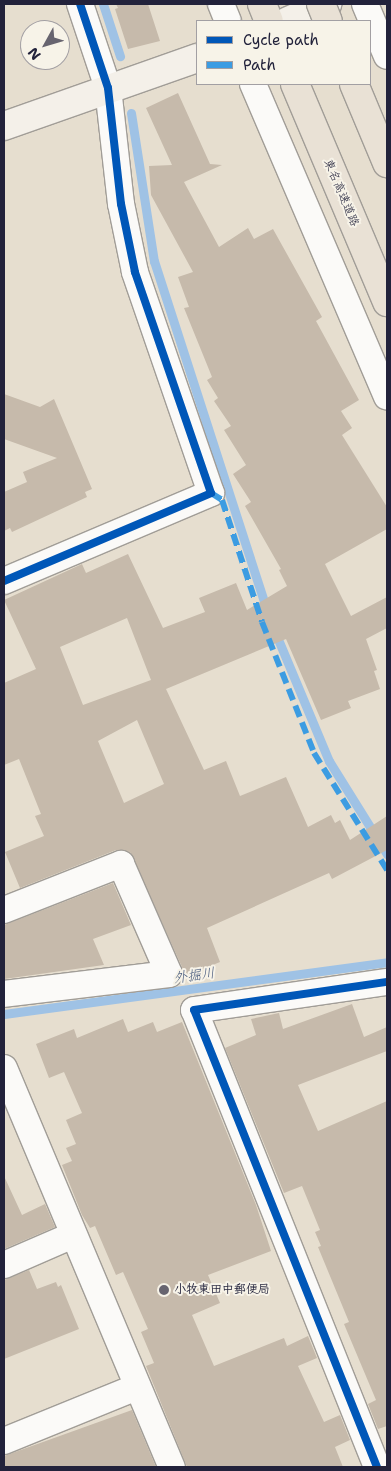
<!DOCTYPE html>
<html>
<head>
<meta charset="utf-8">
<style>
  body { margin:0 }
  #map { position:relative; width:391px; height:1471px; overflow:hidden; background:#e6decf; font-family:"Shantell Sans","Klee One",sans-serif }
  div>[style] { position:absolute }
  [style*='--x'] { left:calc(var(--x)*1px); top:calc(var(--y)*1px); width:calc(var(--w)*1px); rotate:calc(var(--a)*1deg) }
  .stream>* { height:9px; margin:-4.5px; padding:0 4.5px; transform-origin:4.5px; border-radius:4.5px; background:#9fc2e5 }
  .building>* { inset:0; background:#c6baab }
  .roads { filter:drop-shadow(1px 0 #a19d97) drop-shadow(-1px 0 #a19d97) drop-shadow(0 1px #a19d97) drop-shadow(0 -1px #a19d97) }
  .street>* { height:26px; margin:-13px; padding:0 13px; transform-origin:13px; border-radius:13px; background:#fbfaf8 }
  .secondary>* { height:28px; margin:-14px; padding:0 14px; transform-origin:14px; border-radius:14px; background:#f4f0e9 }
  .highway>* { height:28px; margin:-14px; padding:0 14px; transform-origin:14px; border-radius:14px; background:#e9e1d5 }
  .bridges { filter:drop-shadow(1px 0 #a19d97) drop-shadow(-1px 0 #a19d97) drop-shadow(0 1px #a19d97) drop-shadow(0 -1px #a19d97) }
  .highway-bridge>* { height:28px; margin:-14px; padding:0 14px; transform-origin:14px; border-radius:14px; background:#e9e1d5 }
  .quiet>* { height:6px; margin-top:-3px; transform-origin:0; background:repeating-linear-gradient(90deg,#3c9ce2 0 12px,transparent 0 18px) }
  .cycleway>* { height:8px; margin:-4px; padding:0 4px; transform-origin:4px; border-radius:4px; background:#0057b8 }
  .dots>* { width:14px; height:14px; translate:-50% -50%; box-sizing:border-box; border:2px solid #f7f3e8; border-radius:50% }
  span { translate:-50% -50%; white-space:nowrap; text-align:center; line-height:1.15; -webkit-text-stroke:4px #f7f3e8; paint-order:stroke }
  .street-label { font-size:12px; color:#22223b }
  .poi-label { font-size:12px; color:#22223b; font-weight:700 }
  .left { translate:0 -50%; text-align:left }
  .water-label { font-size:14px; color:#43567a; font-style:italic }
  .frame { position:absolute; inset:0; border:5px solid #22223b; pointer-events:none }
  .legend { position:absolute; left:196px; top:20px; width:175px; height:65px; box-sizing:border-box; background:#f7f3e8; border:1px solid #a29fa3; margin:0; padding:6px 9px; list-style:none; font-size:15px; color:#22223b }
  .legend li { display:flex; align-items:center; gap:10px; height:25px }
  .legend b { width:25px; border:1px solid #a29fa3 }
  .north { position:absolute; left:20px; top:20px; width:50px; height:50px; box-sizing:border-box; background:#f7f3e8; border:1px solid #a29fa3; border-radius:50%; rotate:231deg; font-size:14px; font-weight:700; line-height:20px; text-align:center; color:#22223b }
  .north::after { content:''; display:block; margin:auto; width:18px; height:22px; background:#67646f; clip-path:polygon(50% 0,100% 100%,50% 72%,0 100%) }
</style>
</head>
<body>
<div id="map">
  <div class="stream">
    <i style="--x:103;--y:4;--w:55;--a:71.9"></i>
    <i style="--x:131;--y:113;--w:150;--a:81.2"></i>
    <i style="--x:154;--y:261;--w:367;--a:72.1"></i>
    <i style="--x:275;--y:632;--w:140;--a:67.3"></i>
    <i style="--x:329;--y:761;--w:110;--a:58.1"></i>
    <i style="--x:4;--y:1014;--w:387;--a:-7.7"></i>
  </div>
  <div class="building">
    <i style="clip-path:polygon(116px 4px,148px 4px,160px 41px,128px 49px,115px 9px,118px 8px)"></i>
    <i style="clip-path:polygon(evenodd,178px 93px,210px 164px,222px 165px,184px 182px,219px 247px,248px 228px,254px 239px,273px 229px,322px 317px,316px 321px,359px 400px,341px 411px,352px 428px,342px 435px,387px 507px,387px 529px,325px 564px,351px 616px,387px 597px,387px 628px,366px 639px,377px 670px,374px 671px,380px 689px,348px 701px,351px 708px,321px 720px,286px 639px,166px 689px,204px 770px,226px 761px,240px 796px,286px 777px,308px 827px,331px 815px,335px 823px,340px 820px,350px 840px,387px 816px,387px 850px,332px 879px,329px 873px,207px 928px,220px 962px,186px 976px,130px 852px,116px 850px,20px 888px,5px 852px,44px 836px,35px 816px,41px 814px,19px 759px,4px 765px,4px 683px,36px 669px,4px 600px,82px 564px,86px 573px,128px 554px,163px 628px,205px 612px,199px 598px,236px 583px,247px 610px,287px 586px,279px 570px,281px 569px,245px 506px,251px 502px,233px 474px,246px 465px,224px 430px,231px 426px,214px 401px,218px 398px,207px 380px,212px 377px,184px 308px,189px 307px,178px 277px,193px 272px,151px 195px,149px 166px,172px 165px,146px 108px,178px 93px,127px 618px,151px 680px,83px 705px,60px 647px,127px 618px,178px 93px,137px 720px,164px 784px,124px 803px,98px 741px,137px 720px)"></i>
    <i style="clip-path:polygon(4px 394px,40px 407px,54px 399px,92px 489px,85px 492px,87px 497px,12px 532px,10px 528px,4px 531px,4px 492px,27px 482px,23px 472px,57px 458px,4px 439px)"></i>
    <i style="clip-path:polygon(113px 883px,131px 925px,93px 939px,104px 965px,4px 979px,4px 925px)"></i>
    <i style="clip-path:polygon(352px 1004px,364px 1037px,387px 1027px,387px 1051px,298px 1085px,318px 1131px,387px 1101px,387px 1426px,378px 1429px,368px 1404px,376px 1400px,344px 1324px,349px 1322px,318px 1247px,321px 1246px,315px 1232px,320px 1230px,302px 1186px,284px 1193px,225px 1048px,256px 1035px,251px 1019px,279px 1013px,283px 1029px)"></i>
    <i style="clip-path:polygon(123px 1019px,128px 1032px,153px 1022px,157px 1032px,182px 1022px,256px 1205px,271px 1251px,208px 1275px,220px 1303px,192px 1315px,214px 1366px,284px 1338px,287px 1346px,308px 1336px,317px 1358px,298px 1366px,324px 1422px,340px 1415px,350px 1440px,335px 1447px,343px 1467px,187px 1467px,146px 1366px,154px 1363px,141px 1332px,148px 1329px,123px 1272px,116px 1275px,95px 1226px,90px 1228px,82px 1215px,62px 1165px,72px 1161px,66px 1148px,76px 1144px,66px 1120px,82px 1113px,64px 1072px,49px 1078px,36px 1044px,74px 1029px,77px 1038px)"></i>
    <i style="clip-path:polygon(4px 1176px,22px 1215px,45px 1204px,55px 1227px,4px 1249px)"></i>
    <i style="clip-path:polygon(29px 1270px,37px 1289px,56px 1282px,58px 1287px,61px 1285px,79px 1329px,4px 1359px,4px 1280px)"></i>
    <i style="clip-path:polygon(132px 1410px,156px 1467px,4px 1467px,4px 1456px)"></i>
  </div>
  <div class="roads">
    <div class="street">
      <i style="--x:221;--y:4;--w:18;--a:68"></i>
      <i style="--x:365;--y:4;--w:56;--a:67.1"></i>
      <i style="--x:253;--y:84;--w:340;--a:66.8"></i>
      <i style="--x:4;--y:581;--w:225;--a:-23"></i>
      <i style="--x:211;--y:493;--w:234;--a:-109"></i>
      <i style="--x:135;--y:272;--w:69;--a:-101.6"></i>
      <i style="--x:121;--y:204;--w:117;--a:-96.4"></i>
      <i style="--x:108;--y:88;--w:89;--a:-108.4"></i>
      <i style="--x:4;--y:910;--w:126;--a:-21.5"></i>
      <i style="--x:121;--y:864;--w:120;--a:66.4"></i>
      <i style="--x:169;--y:974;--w:166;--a:173.1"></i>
      <i style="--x:4;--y:1068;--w:433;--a:67.2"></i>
      <i style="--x:4;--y:1265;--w:75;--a:-23.5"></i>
      <i style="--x:4;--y:1441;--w:144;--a:-22.1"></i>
      <i style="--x:377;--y:1467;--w:492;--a:-111.8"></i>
      <i style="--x:194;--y:1010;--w:195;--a:-8.3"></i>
    </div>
    <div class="secondary">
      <i style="--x:288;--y:21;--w:43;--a:-23.6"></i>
      <i style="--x:4;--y:126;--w:205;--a:-19.4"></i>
    </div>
    <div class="highway">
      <i style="--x:262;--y:4;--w:18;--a:68"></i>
      <i style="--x:295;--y:84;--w:237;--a:67.1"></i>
      <i style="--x:354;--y:84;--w:86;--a:67.3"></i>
    </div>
  </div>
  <div class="bridges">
    <div class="highway-bridge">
      <i style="--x:321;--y:4;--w:18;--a:68"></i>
    </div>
  </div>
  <div class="quiet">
    <i style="--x:211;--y:493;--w:13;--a:32"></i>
    <i style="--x:222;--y:500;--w:128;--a:71.8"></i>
    <i style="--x:262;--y:622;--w:141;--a:68.3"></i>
    <i style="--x:314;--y:753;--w:138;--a:58"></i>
  </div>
  <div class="cycleway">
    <i style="--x:4;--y:581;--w:225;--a:-23"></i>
    <i style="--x:211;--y:493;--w:234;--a:-109"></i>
    <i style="--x:135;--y:272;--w:69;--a:-101.6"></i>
    <i style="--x:121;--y:204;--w:117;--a:-96.4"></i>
    <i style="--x:108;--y:88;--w:89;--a:-108.4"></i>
    <i style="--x:377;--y:1467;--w:492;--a:-111.8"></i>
    <i style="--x:194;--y:1010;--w:195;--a:-8.3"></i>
  </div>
  <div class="dots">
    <i style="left:164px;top:1290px;background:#67646f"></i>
  </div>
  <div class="street-label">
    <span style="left:341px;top:193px;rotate:67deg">東名高速道路</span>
  </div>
  <div class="poi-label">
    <span class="left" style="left:174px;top:1290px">小牧東田中郵便局</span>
  </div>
  <div class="water-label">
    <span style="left:194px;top:975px;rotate:-8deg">外掘川</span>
  </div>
  <div class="frame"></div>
  <ul class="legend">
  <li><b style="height:6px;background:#0057b8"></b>Cycle path</li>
  <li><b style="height:6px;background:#3c9ce2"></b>Path</li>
  </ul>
  <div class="north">N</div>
</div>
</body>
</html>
